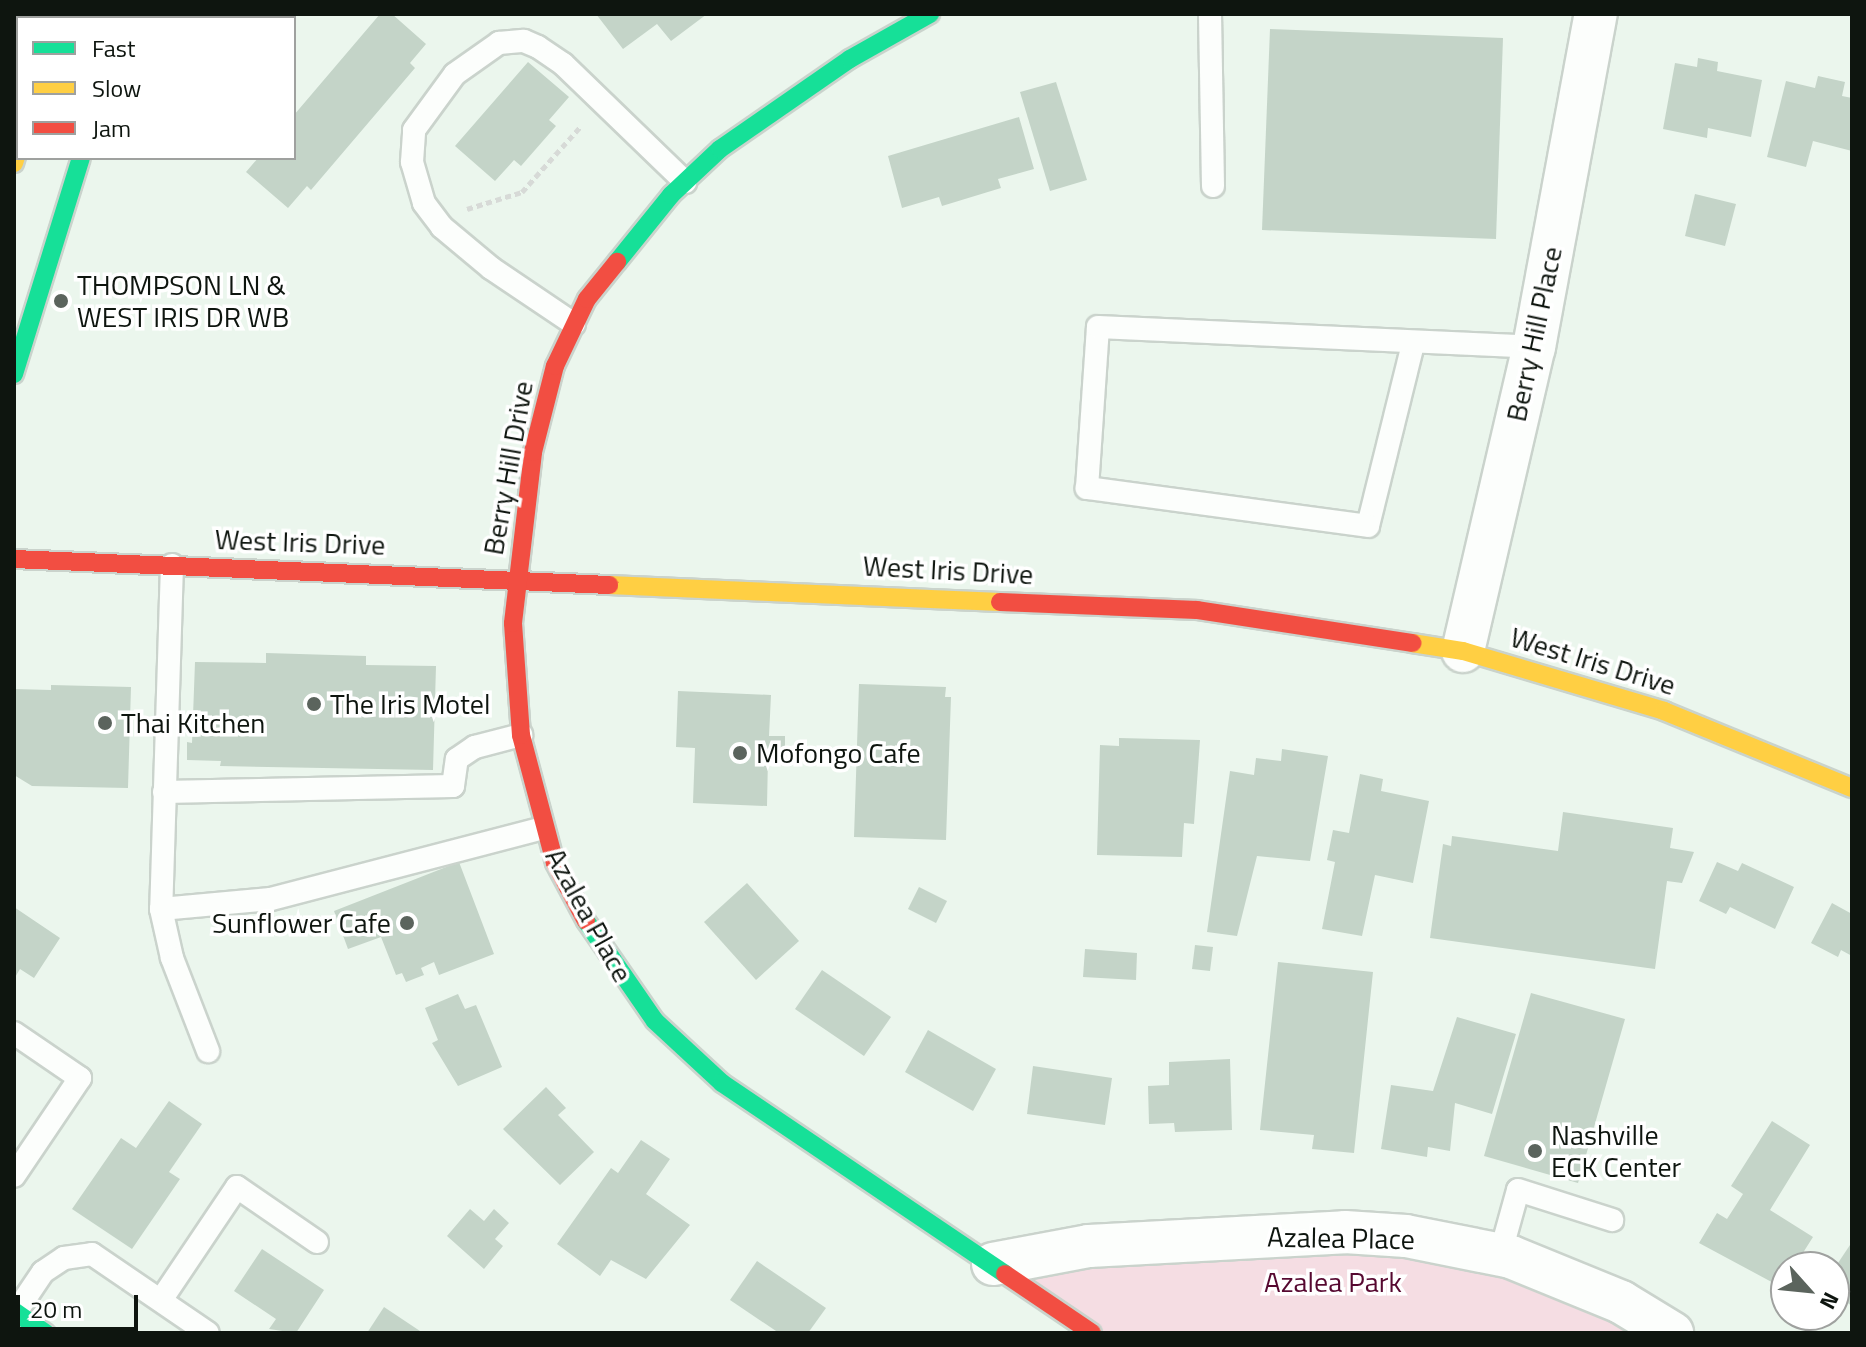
<!DOCTYPE html>
<html>
<head>
<meta charset="utf-8">
<style>
  body { margin:0 }
  #map { position:relative; width:1866px; height:1347px; overflow:hidden; background:#ebf6ed; font-family:"Titillium Web",sans-serif }
  div>[style] { position:absolute }
  [style*='--x'] { left:calc(var(--x)*1px); top:calc(var(--y)*1px); width:calc(var(--w)*1px); rotate:calc(var(--a)*1deg) }
  .green>* { inset:0; background:#f5dde3 }
  .building>* { inset:0; background:#c4d4c8 }
  .path>* { height:5px; margin-top:-2.5px; transform-origin:0; background:repeating-linear-gradient(90deg,#d7dad7 0 6px,transparent 0 10px) }
  .roads { filter:drop-shadow(2px 0 #cad3cc) drop-shadow(-2px 0 #cad3cc) drop-shadow(0 2px #cad3cc) drop-shadow(0 -2px #cad3cc) }
  .lane>* { height:22px; margin:-11px; padding:0 11px; transform-origin:11px; border-radius:11px; background:#fcfefc }
  .street>* { height:42px; margin:-21px; padding:0 21px; transform-origin:21px; border-radius:21px; background:#fcfefc }
  .fast>* { height:18px; margin:-9px; padding:0 9px; transform-origin:9px; border-radius:9px; background:#16e098 }
  .slow>* { height:18px; margin:-9px; padding:0 9px; transform-origin:9px; border-radius:9px; background:#ffcf43 }
  .jam>* { height:18px; margin:-9px; padding:0 9px; transform-origin:9px; border-radius:9px; background:#f24e42 }
  .dots>* { width:22px; height:22px; translate:-50% -50%; box-sizing:border-box; border:4px solid #fff; border-radius:50% }
  span { translate:-50% -50%; white-space:nowrap; text-align:center; line-height:1.15; -webkit-text-stroke:7px #fff; paint-order:stroke }
  .poi-label { font-size:28px; color:#0e150f }
  .left { translate:0 -50%; text-align:left }
  .right { translate:-100% -50%; text-align:right }
  .street-label { font-size:28px; color:#0e150f }
  .park-label { font-size:28px; color:#560830 }
  .frame { position:absolute; inset:0; border:16px solid #0e150f; pointer-events:none }
  .legend { position:absolute; left:16px; top:16px; width:280px; height:144px; box-sizing:border-box; background:#fff; border:2px solid #9fa19f; margin:0; padding:10px 14px; list-style:none; font-size:24px; color:#0e150f }
  .legend li { display:flex; align-items:center; gap:16px; height:40px }
  .legend b { width:40px; border:2px solid #9fa19f }
  .north { position:absolute; left:1770px; top:1251px; width:80px; height:80px; box-sizing:border-box; background:#fff; border:2px solid #9fa19f; border-radius:50%; rotate:117deg; font-size:22px; font-weight:700; line-height:32px; text-align:center; color:#0e150f }
  .north::after { content:''; display:block; margin:auto; width:28px; height:36px; background:#5b645d; clip-path:polygon(50% 0,100% 100%,50% 72%,0 100%) }
  .scale { position:absolute; left:16px; top:1295px; width:122px; height:36px; box-sizing:border-box; border:4px solid #0e150f; border-top:0; padding-left:10px; font-size:24px; line-height:28px; white-space:nowrap; color:#0e150f; -webkit-text-stroke:6px #fff; paint-order:stroke }
</style>
</head>
<body>
<div id="map">
  <div class="green">
    <i style="clip-path:polygon(1406px 1236px,1672px 1333px,1092px 1333px,993px 1264px)"></i>
  </div>
  <div class="building">
    <i style="clip-path:polygon(380px 14px,392px 14px,426px 44px,410px 63px,415px 68px,311px 190px,307px 186px,288px 208px,246px 172px,258px 158px,294px 158px,294px 115px)"></i>
    <i style="clip-path:polygon(596px 14px,707px 14px,671px 41px,657px 24px,623px 49px)"></i>
    <i style="clip-path:polygon(1270px 29px,1503px 38px,1496px 239px,1262px 230px)"></i>
    <i style="clip-path:polygon(1698px 58px,1718px 62px,1717px 71px,1762px 80px,1751px 137px,1708px 128px,1707px 138px,1663px 129px,1675px 63px,1697px 67px)"></i>
    <i style="clip-path:polygon(528px 62px,569px 97px,549px 120px,556px 126px,521px 166px,514px 160px,495px 181px,455px 146px)"></i>
    <i style="clip-path:polygon(1818px 76px,1845px 82px,1842px 96px,1852px 98px,1852px 151px,1813px 141px,1806px 167px,1767px 157px,1786px 81px,1815px 88px)"></i>
    <i style="clip-path:polygon(1056px 82px,1087px 180px,1050px 191px,1020px 92px)"></i>
    <i style="clip-path:polygon(1019px 117px,1034px 169px,998px 179px,1001px 188px,942px 206px,939px 197px,902px 208px,888px 156px)"></i>
    <i style="clip-path:polygon(1695px 194px,1736px 204px,1725px 246px,1685px 236px)"></i>
    <i style="clip-path:polygon(266px 653px,366px 656px,366px 665px,436px 666px,433px 770px,220px 766px,221px 761px,187px 760px,187px 742px,192px 743px,195px 662px,266px 663px)"></i>
    <i style="clip-path:polygon(859px 684px,946px 687px,945px 697px,951px 697px,946px 840px,854px 837px)"></i>
    <i style="clip-path:polygon(51px 685px,131px 687px,128px 788px,32px 786px,14px 775px,14px 689px,51px 690px)"></i>
    <i style="clip-path:polygon(678px 691px,771px 695px,769px 736px,785px 736px,785px 758px,768px 758px,767px 806px,693px 803px,695px 748px,676px 747px)"></i>
    <i style="clip-path:polygon(1119px 738px,1200px 740px,1194px 824px,1184px 823px,1182px 857px,1097px 855px,1100px 745px,1119px 746px)"></i>
    <i style="clip-path:polygon(1282px 749px,1328px 756px,1310px 861px,1257px 856px,1237px 936px,1207px 932px,1230px 771px,1254px 775px,1256px 758px,1281px 761px)"></i>
    <i style="clip-path:polygon(1360px 774px,1383px 779px,1381px 791px,1429px 801px,1413px 883px,1375px 875px,1362px 936px,1322px 929px,1335px 862px,1327px 860px,1333px 830px,1349px 833px)"></i>
    <i style="clip-path:polygon(1563px 812px,1673px 828px,1670px 848px,1694px 852px,1682px 883px,1667px 881px,1655px 969px,1430px 938px,1443px 844px,1451px 846px,1452px 836px,1558px 851px)"></i>
    <i style="clip-path:polygon(459px 862px,494px 954px,439px 975px,434px 962px,421px 968px,424px 975px,406px 982px,402px 973px,396px 975px,381px 937px,348px 949px,334px 911px)"></i>
    <i style="clip-path:polygon(1717px 862px,1738px 871px,1742px 863px,1794px 887px,1775px 929px,1730px 907px,1726px 914px,1699px 901px)"></i>
    <i style="clip-path:polygon(747px 883px,799px 941px,756px 980px,704px 922px)"></i>
    <i style="clip-path:polygon(919px 887px,947px 901px,936px 923px,908px 909px)"></i>
    <i style="clip-path:polygon(1832px 903px,1852px 914px,1852px 956px,1841px 950px,1838px 957px,1811px 943px)"></i>
    <i style="clip-path:polygon(14px 907px,60px 938px,34px 978px,20px 969px,14px 979px)"></i>
    <i style="clip-path:polygon(1195px 945px,1213px 947px,1210px 971px,1192px 969px)"></i>
    <i style="clip-path:polygon(1085px 949px,1137px 953px,1136px 980px,1083px 977px)"></i>
    <i style="clip-path:polygon(1278px 962px,1373px 972px,1354px 1153px,1312px 1149px,1314px 1135px,1260px 1130px)"></i>
    <i style="clip-path:polygon(822px 970px,891px 1017px,864px 1056px,795px 1009px)"></i>
    <i style="clip-path:polygon(1531px 993px,1625px 1019px,1578px 1183px,1484px 1156px)"></i>
    <i style="clip-path:polygon(458px 994px,465px 1009px,476px 1005px,502px 1067px,458px 1086px,432px 1043px,438px 1040px,425px 1008px)"></i>
    <i style="clip-path:polygon(1457px 1017px,1516px 1034px,1492px 1114px,1455px 1103px,1450px 1151px,1428px 1147px,1427px 1157px,1381px 1149px,1391px 1085px,1433px 1091px)"></i>
    <i style="clip-path:polygon(928px 1030px,996px 1069px,973px 1111px,905px 1072px)"></i>
    <i style="clip-path:polygon(1230px 1059px,1232px 1130px,1175px 1132px,1174px 1123px,1149px 1124px,1148px 1086px,1169px 1085px,1169px 1062px)"></i>
    <i style="clip-path:polygon(1033px 1066px,1112px 1078px,1105px 1125px,1027px 1114px)"></i>
    <i style="clip-path:polygon(546px 1087px,566px 1108px,558px 1115px,594px 1152px,560px 1185px,503px 1129px)"></i>
    <i style="clip-path:polygon(169px 1101px,202px 1124px,169px 1172px,180px 1179px,132px 1249px,72px 1209px,121px 1138px,136px 1148px)"></i>
    <i style="clip-path:polygon(1772px 1121px,1810px 1145px,1770px 1210px,1813px 1237px,1794px 1267px,1786px 1267px,1781px 1287px,1699px 1243px,1717px 1213px,1727px 1219px,1743px 1194px,1731px 1186px)"></i>
    <i style="clip-path:polygon(641px 1140px,670px 1159px,646px 1194px,690px 1225px,646px 1279px,611px 1260px,600px 1276px,557px 1244px,611px 1168px,618px 1173px)"></i>
    <i style="clip-path:polygon(470px 1209px,484px 1221px,494px 1209px,509px 1223px,495px 1239px,503px 1246px,484px 1269px,447px 1236px)"></i>
    <i style="clip-path:polygon(1852px 1242px,1852px 1306px,1834px 1294px,1834px 1269px)"></i>
    <i style="clip-path:polygon(262px 1249px,324px 1290px,296px 1333px,269px 1329px,276px 1319px,234px 1291px)"></i>
    <i style="clip-path:polygon(757px 1261px,826px 1308px,808px 1333px,779px 1333px,730px 1300px)"></i>
    <i style="clip-path:polygon(384px 1307px,423px 1333px,367px 1333px)"></i>
  </div>
  <div class="path">
    <i style="--x:467;--y:209;--w:58;--a:-17.2"></i>
    <i style="--x:522;--y:192;--w:89;--a:-48.2"></i>
  </div>
  <div class="roads">
    <div class="lane">
      <i style="--x:1210;--y:14;--w:172;--a:89"></i>
      <i style="--x:574;--y:324;--w:100;--a:-146"></i>
      <i style="--x:491;--y:268;--w:64;--a:-140.1"></i>
      <i style="--x:442;--y:227;--w:30;--a:-127"></i>
      <i style="--x:424;--y:203;--w:43;--a:-106.3"></i>
      <i style="--x:412;--y:162;--w:32;--a:-86"></i>
      <i style="--x:414;--y:130;--w:69;--a:-53.8"></i>
      <i style="--x:455;--y:74;--w:54;--a:-35.2"></i>
      <i style="--x:499;--y:43;--w:25;--a:-5"></i>
      <i style="--x:524;--y:41;--w:15;--a:23"></i>
      <i style="--x:538;--y:47;--w:30;--a:34"></i>
      <i style="--x:563;--y:64;--w:170;--a:44"></i>
      <i style="--x:1413;--y:344;--w:187;--a:103.9"></i>
      <i style="--x:1368;--y:526;--w:284;--a:-172.3"></i>
      <i style="--x:1087;--y:488;--w:161;--a:-86.1"></i>
      <i style="--x:1098;--y:327;--w:436;--a:2.6"></i>
      <i style="--x:172;--y:565;--w:344;--a:91.8"></i>
      <i style="--x:161;--y:909;--w:50;--a:77.3"></i>
      <i style="--x:172;--y:958;--w:100;--a:68.8"></i>
      <i style="--x:164;--y:792;--w:289;--a:-1.2"></i>
      <i style="--x:453;--y:786;--w:27;--a:-82"></i>
      <i style="--x:457;--y:759;--w:22;--a:-34"></i>
      <i style="--x:475;--y:747;--w:48;--a:-14.6"></i>
      <i style="--x:161;--y:909;--w:110;--a:-5.2"></i>
      <i style="--x:271;--y:899;--w:281;--a:-14.6"></i>
      <i style="--x:14;--y:1033;--w:80;--a:34.3"></i>
      <i style="--x:80;--y:1078;--w:118;--a:124"></i>
      <i style="--x:1500;--y:1255;--w:67;--a:-74.5"></i>
      <i style="--x:1518;--y:1190;--w:99;--a:17.7"></i>
      <i style="--x:161;--y:1300;--w:136;--a:-56.1"></i>
      <i style="--x:237;--y:1187;--w:97;--a:34.5"></i>
      <i style="--x:16;--y:1312;--w:48;--a:-56"></i>
      <i style="--x:43;--y:1272;--w:25;--a:-34"></i>
      <i style="--x:64;--y:1258;--w:28;--a:-8"></i>
      <i style="--x:92;--y:1254;--w:140;--a:34.3"></i>
    </div>
    <div class="street">
      <i style="--x:1463;--y:651;--w:312;--a:-76.9"></i>
      <i style="--x:1534;--y:347;--w:339;--a:-79.5"></i>
      <i style="--x:993;--y:1264;--w:98;--a:-10.6"></i>
      <i style="--x:1089;--y:1246;--w:256;--a:-3.1"></i>
      <i style="--x:1345;--y:1232;--w:61;--a:3.8"></i>
      <i style="--x:1406;--y:1236;--w:107;--a:11.3"></i>
      <i style="--x:1511;--y:1257;--w:119;--a:22.2"></i>
      <i style="--x:1621;--y:1302;--w:60;--a:31.3"></i>
    </div>
    <div class="fast">
      <i style="--x:617;--y:262;--w:86;--a:-51.1"></i>
      <i style="--x:671;--y:195;--w:67;--a:-43.2"></i>
      <i style="--x:720;--y:149;--w:158;--a:-34.7"></i>
      <i style="--x:850;--y:59;--w:92;--a:-29.4"></i>
      <i style="--x:14;--y:374;--w:226;--a:-72.8"></i>
      <i style="--x:586;--y:921;--w:121;--a:55.4"></i>
      <i style="--x:655;--y:1021;--w:91;--a:42.8"></i>
      <i style="--x:722;--y:1083;--w:341;--a:34"></i>
      <i style="--x:14;--y:1311;--w:39;--a:35"></i>
    </div>
    <div class="slow">
      <i style="--x:113;--y:14;--w:4;--a:90"></i>
      <i style="--x:53;--y:18;--w:4;--a:-76"></i>
      <i style="--x:14;--y:163;--w:14;--a:-73"></i>
      <i style="--x:609;--y:585;--w:391;--a:2.5"></i>
      <i style="--x:1412;--y:643;--w:52;--a:8.9"></i>
      <i style="--x:1463;--y:651;--w:210;--a:16.6"></i>
      <i style="--x:1664;--y:711;--w:203;--a:22.3"></i>
    </div>
    <div class="jam">
      <i style="--x:14;--y:559;--w:596;--a:2.5"></i>
      <i style="--x:1000;--y:602;--w:197;--a:2.3"></i>
      <i style="--x:1197;--y:610;--w:218;--a:8.7"></i>
      <i style="--x:586;--y:921;--w:66;--a:-118.1"></i>
      <i style="--x:555;--y:863;--w:132;--a:-104.9"></i>
      <i style="--x:521;--y:735;--w:112;--a:-94.1"></i>
      <i style="--x:513;--y:623;--w:172;--a:-83.3"></i>
      <i style="--x:533;--y:452;--w:89;--a:-75.7"></i>
      <i style="--x:555;--y:366;--w:74;--a:-64.5"></i>
      <i style="--x:587;--y:299;--w:48;--a:-51"></i>
      <i style="--x:1005;--y:1274;--w:105;--a:34.1"></i>
    </div>
  </div>
  <div class="dots">
    <i style="left:61px;top:301px;background:#5b645d"></i>
    <i style="left:314px;top:704px;background:#5b645d"></i>
    <i style="left:105px;top:723px;background:#5b645d"></i>
    <i style="left:740px;top:753px;background:#5b645d"></i>
    <i style="left:407px;top:923px;background:#5b645d"></i>
    <i style="left:1535px;top:1151px;background:#5b645d"></i>
  </div>
  <div class="poi-label">
    <span class="left" style="left:77px;top:301px">THOMPSON LN &amp;<br>WEST IRIS DR WB</span>
    <span class="left" style="left:330px;top:704px">The Iris Motel</span>
    <span class="left" style="left:121px;top:723px">Thai Kitchen</span>
    <span class="left" style="left:756px;top:753px">Mofongo Cafe</span>
    <span class="right" style="left:391px;top:923px">Sunflower Cafe</span>
    <span class="left" style="left:1551px;top:1151px">Nashville<br>ECK Center</span>
  </div>
  <div class="street-label">
    <span style="left:1534px;top:334px;rotate:-78deg">Berry Hill Place</span>
    <span style="left:508px;top:468px;rotate:-80deg">Berry Hill Drive</span>
    <span style="left:300px;top:542px;rotate:2deg">West Iris Drive</span>
    <span style="left:948px;top:570px;rotate:3deg">West Iris Drive</span>
    <span style="left:1593px;top:661px;rotate:17deg">West Iris Drive</span>
    <span style="left:589px;top:915px;rotate:61deg">Azalea Place</span>
    <span style="left:1341px;top:1238px;rotate:1deg">Azalea Place</span>
  </div>
  <div class="park-label">
    <span style="left:1333px;top:1282px">Azalea Park</span>
  </div>
  <div class="frame"></div>
  <ul class="legend">
  <li><b style="height:10px;background:#16e098"></b>Fast</li>
  <li><b style="height:10px;background:#ffcf43"></b>Slow</li>
  <li><b style="height:10px;background:#f24e42"></b>Jam</li>
  </ul>
  <div class="north">N</div>
  <div class="scale">20 m</div>
</div>
</body>
</html>
